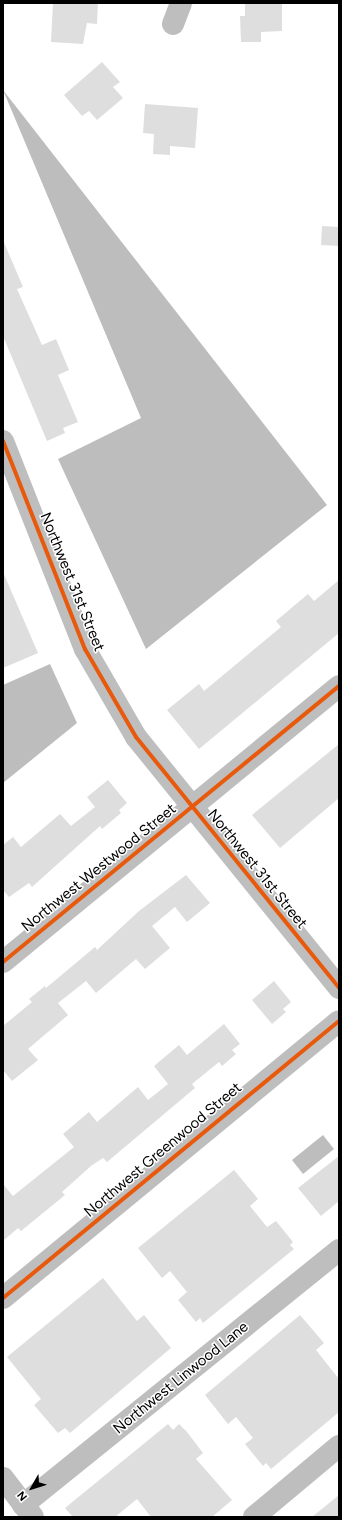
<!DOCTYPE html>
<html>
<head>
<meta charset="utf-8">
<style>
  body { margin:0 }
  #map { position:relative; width:342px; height:1520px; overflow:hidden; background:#fff; font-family:Figtree,sans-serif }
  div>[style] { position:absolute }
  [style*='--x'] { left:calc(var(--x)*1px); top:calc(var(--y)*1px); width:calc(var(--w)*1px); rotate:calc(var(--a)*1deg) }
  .water>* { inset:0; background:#bdbdbd }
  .building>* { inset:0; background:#dedede }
  .minor>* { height:22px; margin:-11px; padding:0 11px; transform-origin:11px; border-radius:11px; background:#bebebe }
  .cycleway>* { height:4px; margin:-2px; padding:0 2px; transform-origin:2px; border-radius:2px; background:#e8590c }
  span { translate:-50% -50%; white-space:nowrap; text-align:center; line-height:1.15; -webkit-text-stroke:3px #fff; paint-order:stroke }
  .street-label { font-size:15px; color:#000 }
  .frame { position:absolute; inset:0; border:4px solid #000; pointer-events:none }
  .north { position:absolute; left:12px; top:1468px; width:40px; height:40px; -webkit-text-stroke:3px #fff; paint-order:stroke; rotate:231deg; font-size:11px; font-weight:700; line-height:16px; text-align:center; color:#000 }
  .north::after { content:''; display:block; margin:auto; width:14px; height:18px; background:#000; clip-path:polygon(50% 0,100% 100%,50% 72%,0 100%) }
</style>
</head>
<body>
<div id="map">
  <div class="water">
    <i style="clip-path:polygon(3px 90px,327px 505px,146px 649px,58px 459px,141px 418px)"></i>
    <i style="clip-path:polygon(50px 664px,77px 723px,3px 783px,3px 685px)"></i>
    <i style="clip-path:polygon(323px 1135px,334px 1149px,303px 1174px,292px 1160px)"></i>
  </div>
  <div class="building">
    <i style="clip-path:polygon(53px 3px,98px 3px,97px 24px,87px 23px,83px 44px,51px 42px)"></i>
    <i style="clip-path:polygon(245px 3px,282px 3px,282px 31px,261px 32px,261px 42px,241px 42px,240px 16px,245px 16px)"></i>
    <i style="clip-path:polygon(102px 62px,120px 82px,113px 87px,123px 98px,97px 120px,89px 111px,82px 116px,64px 95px)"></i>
    <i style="clip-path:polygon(145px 104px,198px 108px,195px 148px,170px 146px,170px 155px,153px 154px,154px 134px,143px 133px)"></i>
    <i style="clip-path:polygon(322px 226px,339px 227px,339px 246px,321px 245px)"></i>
    <i style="clip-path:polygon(3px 240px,23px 287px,17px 289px,42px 345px,56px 339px,69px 370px,58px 375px,78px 422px,63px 428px,65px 433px,47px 441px,3px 336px)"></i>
    <i style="clip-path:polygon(3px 572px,38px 653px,3px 668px)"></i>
    <i style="clip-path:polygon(339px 580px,339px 633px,199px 749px,167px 710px,199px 684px,204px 691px,281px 627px,276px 621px,308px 594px,314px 601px)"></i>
    <i style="clip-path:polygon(339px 744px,339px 798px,280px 848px,252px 815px)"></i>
    <i style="clip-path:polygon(108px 780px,127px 803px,119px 810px,121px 813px,102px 829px,100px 826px,32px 887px,29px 883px,9px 897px,3px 890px,3px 845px,13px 837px,21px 847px,60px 814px,71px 826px,95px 807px,87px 797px)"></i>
    <i style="clip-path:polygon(186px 875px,210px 903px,187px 922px,175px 907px,152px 926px,170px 948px,145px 969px,136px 959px,96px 993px,86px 981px,58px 1003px,68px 1015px,28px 1049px,38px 1060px,12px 1081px,3px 1070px,3px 1026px,32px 1002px,29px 999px,45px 986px,46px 988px,95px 947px,97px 950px,139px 911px)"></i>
    <i style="clip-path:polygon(274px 981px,291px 1002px,283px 1009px,286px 1012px,272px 1024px,252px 1000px)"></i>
    <i style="clip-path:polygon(224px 1024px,240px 1044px,232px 1050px,236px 1054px,222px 1066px,219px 1062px,192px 1084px,195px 1088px,107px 1162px,103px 1158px,91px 1166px,62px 1192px,65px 1195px,21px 1231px,18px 1228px,3px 1241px,3px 1184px,13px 1196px,74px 1147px,63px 1134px,89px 1112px,97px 1122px,138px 1087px,148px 1100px,168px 1084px,154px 1066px,179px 1045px,187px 1055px)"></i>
    <i style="clip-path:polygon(339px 1156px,339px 1201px,321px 1216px,298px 1188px)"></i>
    <i style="clip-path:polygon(234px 1170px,258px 1199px,250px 1206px,267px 1227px,276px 1221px,293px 1242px,290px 1245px,294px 1249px,203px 1323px,200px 1318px,196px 1322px,178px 1300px,187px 1292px,170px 1271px,162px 1278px,138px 1248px)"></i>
    <i style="clip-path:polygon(103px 1278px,137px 1321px,144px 1315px,171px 1348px,70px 1433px,65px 1428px,58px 1433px,34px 1405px,41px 1399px,7px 1357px)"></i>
    <i style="clip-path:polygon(300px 1315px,324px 1343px,316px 1350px,339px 1379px,339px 1412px,271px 1469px,266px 1463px,263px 1466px,245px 1444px,253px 1438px,236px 1417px,228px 1424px,205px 1395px)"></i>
    <i style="clip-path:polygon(168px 1424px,173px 1430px,179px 1424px,187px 1432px,203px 1453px,196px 1459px,232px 1500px,212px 1517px,151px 1517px,137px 1499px,115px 1517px,73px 1517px,65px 1508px)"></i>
    <i style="clip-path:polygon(339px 1495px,339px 1517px,312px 1517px)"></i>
  </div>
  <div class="minor">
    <i style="--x:173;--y:24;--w:22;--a:-69"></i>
    <i style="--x:3;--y:441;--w:224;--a:68.5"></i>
    <i style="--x:85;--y:649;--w:102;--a:59.9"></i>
    <i style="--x:136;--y:737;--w:323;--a:51"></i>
    <i style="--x:3;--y:962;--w:435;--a:-39.4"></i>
    <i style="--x:3;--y:1298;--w:435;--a:-39.5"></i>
    <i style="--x:3;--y:1478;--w:49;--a:52.4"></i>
    <i style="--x:23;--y:1505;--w:406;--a:-38.9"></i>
    <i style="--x:254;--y:1517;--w:111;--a:-39.9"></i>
  </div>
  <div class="cycleway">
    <i style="--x:3;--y:441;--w:224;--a:68.5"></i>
    <i style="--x:85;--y:649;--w:102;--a:59.9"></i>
    <i style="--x:136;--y:737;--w:323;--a:51"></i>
    <i style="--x:3;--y:962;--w:435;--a:-39.4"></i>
    <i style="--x:3;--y:1298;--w:435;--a:-39.5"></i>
  </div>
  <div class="street-label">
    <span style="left:72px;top:582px;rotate:68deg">Northwest 31st Street</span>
    <span style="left:99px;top:868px;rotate:-39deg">Northwest Westwood Street</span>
    <span style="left:257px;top:869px;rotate:51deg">Northwest 31st Street</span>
    <span style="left:163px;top:1150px;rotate:-40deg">Northwest Greenwood Street</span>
    <span style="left:181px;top:1378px;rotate:-39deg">Northwest Linwood Lane</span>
  </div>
  <div class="frame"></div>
  <div class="north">N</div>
</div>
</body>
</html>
